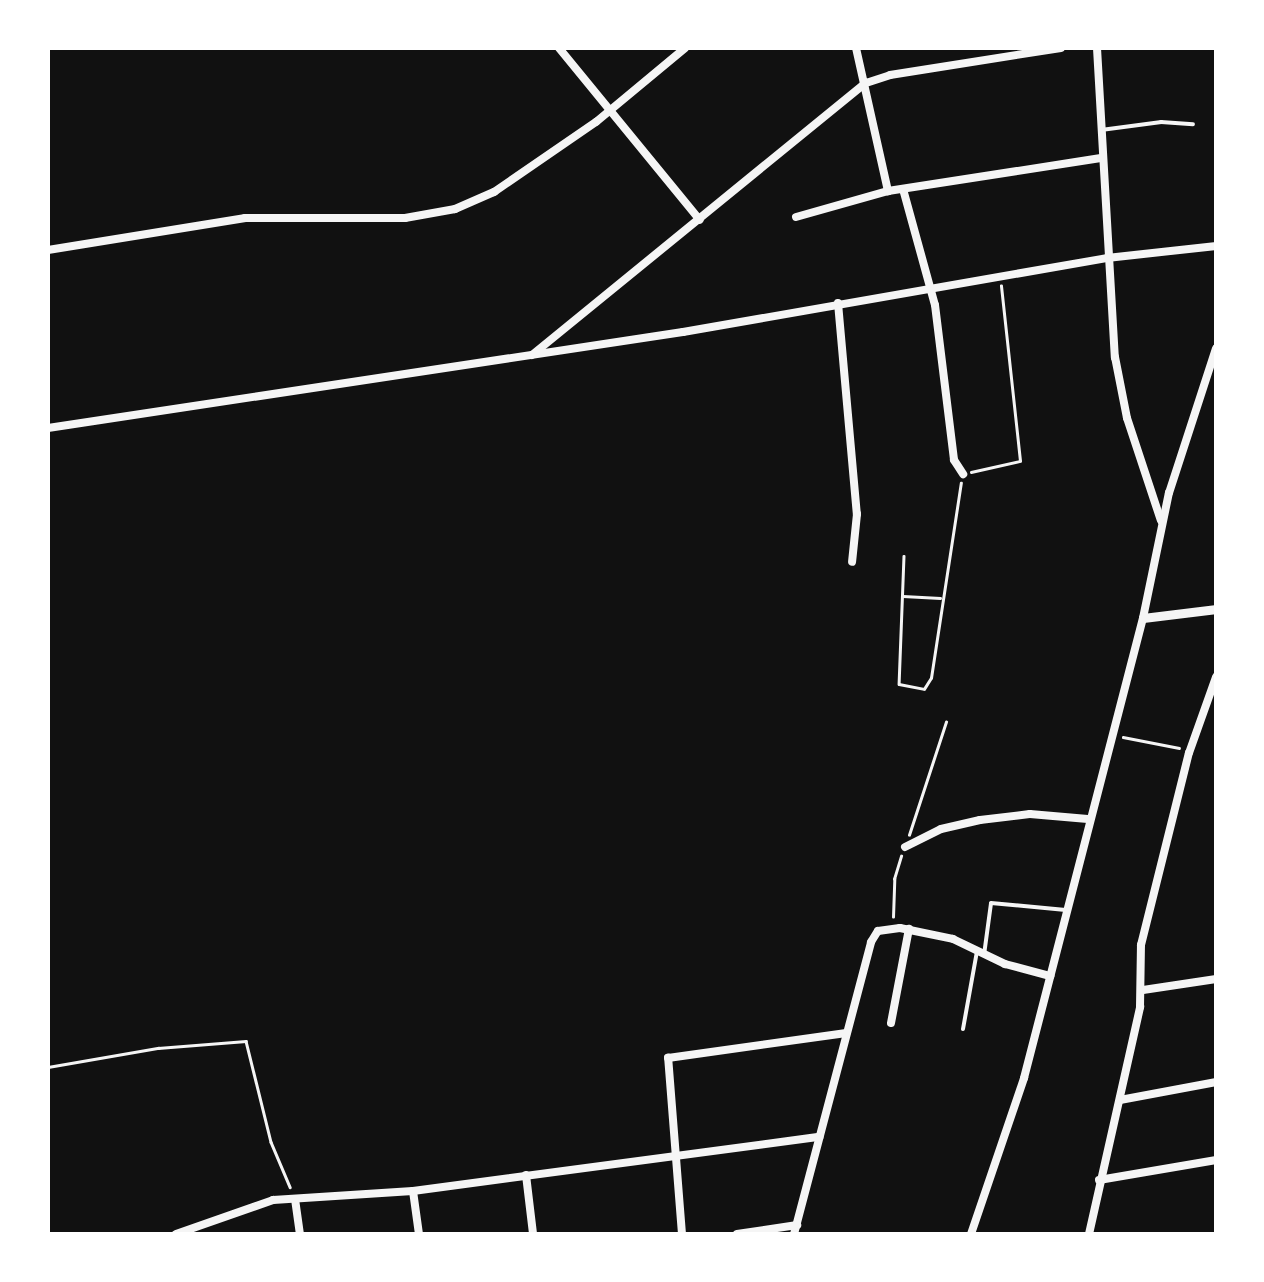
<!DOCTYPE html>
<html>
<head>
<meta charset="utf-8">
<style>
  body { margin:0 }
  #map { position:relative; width:1264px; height:1282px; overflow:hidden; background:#111; font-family:"Noto Sans",sans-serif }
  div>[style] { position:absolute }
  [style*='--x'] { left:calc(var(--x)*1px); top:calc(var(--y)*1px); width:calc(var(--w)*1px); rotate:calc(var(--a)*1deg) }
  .path>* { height:2.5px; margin:-1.25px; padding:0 1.25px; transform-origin:1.25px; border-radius:1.25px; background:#f5f5f5 }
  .service>* { height:4px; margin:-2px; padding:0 2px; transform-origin:2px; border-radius:2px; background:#f5f5f5 }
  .minor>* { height:8px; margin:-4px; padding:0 4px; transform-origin:4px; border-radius:4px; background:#f5f5f5 }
  .tertiary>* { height:9px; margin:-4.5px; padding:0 4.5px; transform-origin:4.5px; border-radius:4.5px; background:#f5f5f5 }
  span { translate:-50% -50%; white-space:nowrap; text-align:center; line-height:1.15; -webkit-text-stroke:8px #fff; paint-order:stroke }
  .frame { position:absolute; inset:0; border:50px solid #fff; pointer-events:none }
</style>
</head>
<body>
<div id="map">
  <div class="path">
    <i style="--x:971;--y:472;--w:50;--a:-12.7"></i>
    <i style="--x:1020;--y:461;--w:176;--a:-96.2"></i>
    <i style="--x:904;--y:556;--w:128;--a:92.2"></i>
    <i style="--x:899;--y:684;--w:25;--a:11"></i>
    <i style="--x:924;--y:689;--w:13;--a:-58"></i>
    <i style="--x:931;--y:678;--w:197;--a:-81.3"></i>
    <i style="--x:903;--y:596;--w:37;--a:3"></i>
    <i style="--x:1123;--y:737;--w:57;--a:11.1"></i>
    <i style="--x:909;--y:835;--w:119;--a:-71.9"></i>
    <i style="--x:893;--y:917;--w:38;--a:-88"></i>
    <i style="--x:894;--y:879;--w:24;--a:-73"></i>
    <i style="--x:48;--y:1067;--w:112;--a:-9.8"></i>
    <i style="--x:158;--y:1048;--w:88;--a:-4.5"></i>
    <i style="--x:246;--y:1041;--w:104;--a:76.1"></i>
    <i style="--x:271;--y:1142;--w:49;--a:67.1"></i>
  </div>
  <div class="service">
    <i style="--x:1101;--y:130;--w:61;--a:-7.6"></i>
    <i style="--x:1161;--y:122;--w:32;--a:4"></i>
    <i style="--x:984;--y:955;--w:52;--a:-82.3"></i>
    <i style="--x:991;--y:903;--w:75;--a:5.3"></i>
    <i style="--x:963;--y:1029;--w:79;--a:-79.8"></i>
  </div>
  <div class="minor">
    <i style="--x:559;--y:48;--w:222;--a:50.7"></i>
    <i style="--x:856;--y:48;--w:147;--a:77.4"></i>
    <i style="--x:1097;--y:48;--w:310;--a:86.7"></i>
    <i style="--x:1115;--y:357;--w:62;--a:78.9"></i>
    <i style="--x:1127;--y:418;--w:108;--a:71.7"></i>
    <i style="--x:903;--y:189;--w:120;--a:74.6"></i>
    <i style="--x:935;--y:305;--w:156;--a:83"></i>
    <i style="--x:954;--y:460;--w:17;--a:57"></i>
    <i style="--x:796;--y:217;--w:96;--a:-15.8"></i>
    <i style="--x:888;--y:191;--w:217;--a:-8.8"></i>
    <i style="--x:48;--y:250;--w:200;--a:-9.2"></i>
    <i style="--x:245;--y:218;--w:160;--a:0"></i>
    <i style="--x:405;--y:218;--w:51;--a:-10.2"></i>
    <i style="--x:455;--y:209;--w:43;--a:-23.6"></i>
    <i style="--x:494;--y:192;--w:124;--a:-34.5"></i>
    <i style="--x:596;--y:122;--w:116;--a:-39.7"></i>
    <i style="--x:838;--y:303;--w:212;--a:84.9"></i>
    <i style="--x:857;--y:514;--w:48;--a:95.9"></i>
    <i style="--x:532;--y:355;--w:431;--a:-39.2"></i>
    <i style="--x:866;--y:83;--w:25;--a:-18"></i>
    <i style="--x:890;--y:75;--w:173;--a:-9"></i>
    <i style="--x:48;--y:428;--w:642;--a:-8.6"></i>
    <i style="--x:683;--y:332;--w:430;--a:-9.9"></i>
    <i style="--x:1107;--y:258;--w:110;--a:-6.3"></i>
    <i style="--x:905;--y:847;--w:40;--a:-26.6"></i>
    <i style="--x:941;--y:829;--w:40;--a:-13"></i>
    <i style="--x:980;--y:820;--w:50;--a:-6.8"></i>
    <i style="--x:1030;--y:814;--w:58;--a:4.9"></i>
    <i style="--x:1143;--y:990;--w:74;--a:-8.6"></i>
    <i style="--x:891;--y:1023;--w:96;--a:-79.2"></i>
    <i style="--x:1120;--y:1100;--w:98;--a:-10.6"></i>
    <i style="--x:526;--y:1175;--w:59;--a:83.2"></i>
    <i style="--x:1099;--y:1180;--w:119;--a:-9.7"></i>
    <i style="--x:413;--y:1191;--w:43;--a:82.1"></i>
    <i style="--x:295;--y:1199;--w:35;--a:82"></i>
    <i style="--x:176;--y:1234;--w:103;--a:-19.3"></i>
    <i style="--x:273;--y:1200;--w:140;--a:-3.7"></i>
    <i style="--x:413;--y:1191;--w:410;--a:-7.6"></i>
    <i style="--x:682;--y:1234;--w:177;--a:-94.5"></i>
    <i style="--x:668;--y:1058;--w:180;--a:-8"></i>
    <i style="--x:737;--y:1234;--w:61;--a:-8.5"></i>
    <i style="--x:794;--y:1234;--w:302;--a:-75.2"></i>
    <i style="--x:871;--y:942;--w:13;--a:-58"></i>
    <i style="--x:878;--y:931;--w:22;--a:-8"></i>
    <i style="--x:900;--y:928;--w:54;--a:11.7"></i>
    <i style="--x:953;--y:939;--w:58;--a:25.7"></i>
    <i style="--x:1005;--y:964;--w:47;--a:14.9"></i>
    <i style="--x:971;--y:1234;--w:165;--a:-71.2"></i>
    <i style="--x:1024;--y:1078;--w:475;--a:-75.5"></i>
    <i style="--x:1143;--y:618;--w:128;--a:-78.3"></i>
    <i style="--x:1169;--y:493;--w:152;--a:-72"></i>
    <i style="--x:1089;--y:1234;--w:233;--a:-77.3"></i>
    <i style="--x:1140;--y:1007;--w:62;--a:-89.1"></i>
    <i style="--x:1141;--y:945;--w:198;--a:-76"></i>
    <i style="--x:1189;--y:753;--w:81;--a:-70.4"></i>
  </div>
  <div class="tertiary">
    <i style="--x:1143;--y:618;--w:74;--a:-7"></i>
  </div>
  <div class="frame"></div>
</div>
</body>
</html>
